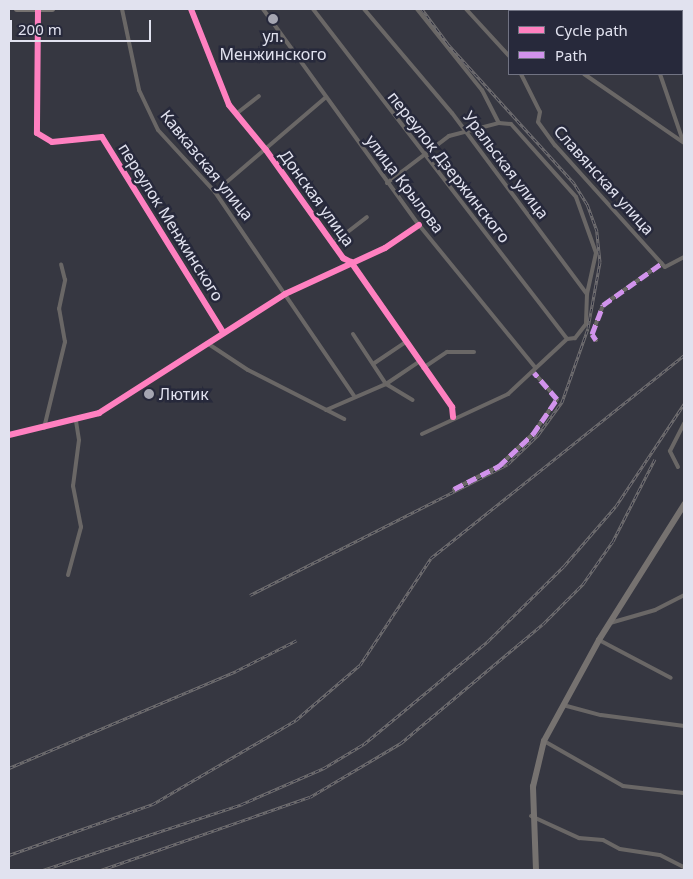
<!DOCTYPE html>
<html>
<head>
<meta charset="utf-8">
<style>
  body { margin:0 }
  #map { position:relative; width:693px; height:879px; overflow:hidden; background:#363741; font-family:"Noto Sans",sans-serif }
  div>[style] { position:absolute }
  [style*='--x'] { left:calc(var(--x)*1px); top:calc(var(--y)*1px); width:calc(var(--w)*1px); rotate:calc(var(--a)*1deg) }
  .street>* { height:4px; margin:-2px; padding:0 2px; transform-origin:2px; border-radius:2px; background:#6a6766 }
  .secondary>* { height:5.5px; margin:-2.75px; padding:0 2.75px; transform-origin:2.75px; border-radius:2.75px; background:#767270 }
  .rail>* { height:3px; margin-top:-1.5px; transform-origin:0; background:repeating-linear-gradient(90deg,#27293b 0 4px,#727072 0 8px); box-sizing:border-box; border-block:1px solid #727072 }
  .quiet>* { height:5px; margin-top:-2.5px; transform-origin:0; background:repeating-linear-gradient(90deg,#d193ec 0 10px,transparent 0 15px) }
  .cycleway>* { height:6px; margin:-3px; padding:0 3px; transform-origin:3px; border-radius:3px; background:#ff80c0 }
  .dots>* { width:14px; height:14px; translate:-50% -50%; box-sizing:border-box; border:2px solid #27293b; border-radius:50% }
  span { translate:-50% -50%; white-space:nowrap; text-align:center; line-height:1.15; -webkit-text-stroke:5px #27293b; paint-order:stroke }
  .poi-label { font-size:16px; color:#e1e2ef }
  .left { translate:0 -50%; text-align:left }
  .street-label { font-size:16px; color:#e1e2ef }
  .frame { position:absolute; inset:0; border:10px solid #e1e2ef; pointer-events:none }
  .legend { position:absolute; left:508px; top:10px; width:175px; height:65px; box-sizing:border-box; background:#27293b; border:1px solid #717383; margin:0; padding:6px 9px; list-style:none; font-size:15px; color:#e1e2ef }
  .legend li { display:flex; align-items:center; gap:10px; height:25px }
  .legend b { width:25px; border:1px solid #717383 }
  .scale { position:absolute; left:10px; top:20px; width:141px; height:22px; box-sizing:border-box; border:2px solid #e1e2ef; border-top:0; padding-left:6px; font-size:15px; line-height:18px; white-space:nowrap; color:#e1e2ef; -webkit-text-stroke:4px #27293b; paint-order:stroke }
</style>
</head>
<body>
<div id="map">
  <div class="street">
    <i style="--x:122;--y:9;--w:83;--a:78.1"></i>
    <i style="--x:139;--y:90;--w:44;--a:64.6"></i>
    <i style="--x:158;--y:130;--w:84;--a:47.4"></i>
    <i style="--x:215;--y:192;--w:248;--a:55.7"></i>
    <i style="--x:191;--y:9;--w:103;--a:68.4"></i>
    <i style="--x:229;--y:105;--w:58;--a:50.6"></i>
    <i style="--x:266;--y:150;--w:133;--a:54.5"></i>
    <i style="--x:343;--y:258;--w:9;--a:27"></i>
    <i style="--x:351;--y:262;--w:177;--a:55.1"></i>
    <i style="--x:452;--y:407;--w:10;--a:84"></i>
    <i style="--x:263;--y:9;--w:266;--a:54.2"></i>
    <i style="--x:419;--y:225;--w:183;--a:50.8"></i>
    <i style="--x:313;--y:9;--w:416;--a:52.4"></i>
    <i style="--x:364;--y:9;--w:136;--a:49.8"></i>
    <i style="--x:452;--y:113;--w:226;--a:53.3"></i>
    <i style="--x:587;--y:294;--w:30;--a:92"></i>
    <i style="--x:586;--y:324;--w:18;--a:128"></i>
    <i style="--x:575;--y:338;--w:8;--a:173"></i>
    <i style="--x:417;--y:9;--w:104;--a:51.3"></i>
    <i style="--x:482;--y:90;--w:37;--a:63"></i>
    <i style="--x:499;--y:123;--w:12;--a:5"></i>
    <i style="--x:511;--y:124;--w:98;--a:48.3"></i>
    <i style="--x:576;--y:197;--w:59;--a:70.3"></i>
    <i style="--x:596;--y:253;--w:42;--a:102.4"></i>
    <i style="--x:466;--y:9;--w:64;--a:47.5"></i>
    <i style="--x:535;--y:9;--w:3;--a:45"></i>
    <i style="--x:617;--y:9;--w:3;--a:45"></i>
    <i style="--x:38;--y:10;--w:123;--a:90.5"></i>
    <i style="--x:37;--y:133;--w:17;--a:31"></i>
    <i style="--x:52;--y:142;--w:50;--a:-5.7"></i>
    <i style="--x:102;--y:137;--w:229;--a:58.2"></i>
    <i style="--x:521;--y:74;--w:42;--a:63.4"></i>
    <i style="--x:540;--y:112;--w:10;--a:101"></i>
    <i style="--x:538;--y:122;--w:29;--a:54"></i>
    <i style="--x:555;--y:145;--w:164;--a:48"></i>
    <i style="--x:665;--y:267;--w:21;--a:-28"></i>
    <i style="--x:584;--y:74;--w:121;--a:34.6"></i>
    <i style="--x:660;--y:74;--w:71;--a:71.1"></i>
    <i style="--x:236;--y:114;--w:29;--a:-38"></i>
    <i style="--x:387;--y:183;--w:78;--a:-37.2"></i>
    <i style="--x:449;--y:136;--w:52;--a:-14.6"></i>
    <i style="--x:215;--y:192;--w:145;--a:-40.5"></i>
    <i style="--x:332;--y:244;--w:44;--a:-37.6"></i>
    <i style="--x:353;--y:334;--w:60;--a:56.6"></i>
    <i style="--x:386;--y:384;--w:31;--a:31"></i>
    <i style="--x:596;--y:340;--w:7;--a:-124"></i>
    <i style="--x:592;--y:334;--w:31;--a:-69"></i>
    <i style="--x:603;--y:305;--w:72;--a:-35.4"></i>
    <i style="--x:207;--y:343;--w:49;--a:33.4"></i>
    <i style="--x:248;--y:370;--w:108;--a:27"></i>
    <i style="--x:373;--y:364;--w:37;--a:-34"></i>
    <i style="--x:423;--y:368;--w:29;--a:-34"></i>
    <i style="--x:447;--y:352;--w:27;--a:0"></i>
    <i style="--x:326;--y:410;--w:65;--a:-23.4"></i>
    <i style="--x:386;--y:384;--w:40;--a:-34"></i>
    <i style="--x:44;--y:428;--w:89;--a:-76.3"></i>
    <i style="--x:65;--y:342;--w:34;--a:-100"></i>
    <i style="--x:59;--y:309;--w:30;--a:-78"></i>
    <i style="--x:65;--y:280;--w:16;--a:-104"></i>
    <i style="--x:422;--y:434;--w:95;--a:-24.9"></i>
    <i style="--x:508;--y:394;--w:81;--a:-43"></i>
    <i style="--x:9;--y:435;--w:93;--a:-13.7"></i>
    <i style="--x:99;--y:413;--w:221;--a:-32.6"></i>
    <i style="--x:285;--y:294;--w:110;--a:-24.7"></i>
    <i style="--x:385;--y:248;--w:41;--a:-34.1"></i>
    <i style="--x:678;--y:467;--w:18;--a:-117"></i>
    <i style="--x:670;--y:451;--w:31;--a:-63"></i>
    <i style="--x:454;--y:489;--w:51;--a:-27.1"></i>
    <i style="--x:499;--y:466;--w:47;--a:-43.3"></i>
    <i style="--x:533;--y:434;--w:42;--a:-55.6"></i>
    <i style="--x:557;--y:399;--w:35;--a:-131"></i>
    <i style="--x:68;--y:575;--w:50;--a:-74.8"></i>
    <i style="--x:81;--y:527;--w:42;--a:-101"></i>
    <i style="--x:73;--y:486;--w:46;--a:-82.6"></i>
    <i style="--x:79;--y:440;--w:19;--a:-99"></i>
    <i style="--x:610;--y:623;--w:47;--a:-16.1"></i>
    <i style="--x:655;--y:610;--w:33;--a:-27"></i>
    <i style="--x:599;--y:640;--w:81;--a:27.8"></i>
    <i style="--x:563;--y:705;--w:39;--a:15"></i>
    <i style="--x:601;--y:715;--w:84;--a:7.5"></i>
    <i style="--x:544;--y:741;--w:91;--a:29.7"></i>
    <i style="--x:623;--y:786;--w:61;--a:6.5"></i>
    <i style="--x:531;--y:816;--w:53;--a:24.6"></i>
    <i style="--x:579;--y:838;--w:24;--a:5"></i>
    <i style="--x:603;--y:840;--w:19;--a:28"></i>
    <i style="--x:620;--y:849;--w:40;--a:8.5"></i>
    <i style="--x:660;--y:855;--w:27;--a:27"></i>
  </div>
  <div class="secondary">
    <i style="--x:17;--y:9;--w:35;--a:0"></i>
    <i style="--x:536;--y:870;--w:83;--a:-92.1"></i>
    <i style="--x:533;--y:787;--w:47;--a:-76.6"></i>
    <i style="--x:544;--y:741;--w:115;--a:-61.4"></i>
    <i style="--x:599;--y:640;--w:160;--a:-57.8"></i>
  </div>
  <div class="rail">
    <i style="--x:250;--y:595;--w:289;--a:-26.9"></i>
    <i style="--x:508;--y:464;--w:42;--a:-44"></i>
    <i style="--x:538;--y:435;--w:41;--a:-54"></i>
    <i style="--x:562;--y:402;--w:78;--a:-70.6"></i>
    <i style="--x:588;--y:328;--w:67;--a:-79.7"></i>
    <i style="--x:600;--y:262;--w:31;--a:-96"></i>
    <i style="--x:597;--y:231;--w:29;--a:-110"></i>
    <i style="--x:587;--y:204;--w:25;--a:-122"></i>
    <i style="--x:574;--y:183;--w:188;--a:-132.2"></i>
    <i style="--x:448;--y:44;--w:44;--a:-126.6"></i>
    <i style="--x:9;--y:768;--w:247;--a:-23.1"></i>
    <i style="--x:236;--y:671;--w:68;--a:-26.9"></i>
    <i style="--x:9;--y:855;--w:153;--a:-19.5"></i>
    <i style="--x:153;--y:804;--w:166;--a:-30.4"></i>
    <i style="--x:296;--y:720;--w:84;--a:-40.7"></i>
    <i style="--x:360;--y:665;--w:128;--a:-56.4"></i>
    <i style="--x:431;--y:558;--w:324;--a:-38.7"></i>
    <i style="--x:43;--y:870;--w:210;--a:-18.3"></i>
    <i style="--x:242;--y:804;--w:90;--a:-23.7"></i>
    <i style="--x:324;--y:768;--w:47;--a:-31"></i>
    <i style="--x:364;--y:744;--w:160;--a:-39.7"></i>
    <i style="--x:487;--y:642;--w:108;--a:-44.6"></i>
    <i style="--x:564;--y:566;--w:79;--a:-49.1"></i>
    <i style="--x:616;--y:506;--w:123;--a:-56.3"></i>
    <i style="--x:101;--y:870;--w:221;--a:-19.3"></i>
    <i style="--x:310;--y:797;--w:106;--a:-30.7"></i>
    <i style="--x:401;--y:743;--w:185;--a:-40"></i>
    <i style="--x:543;--y:624;--w:57;--a:-45"></i>
    <i style="--x:583;--y:584;--w:52;--a:-55.1"></i>
    <i style="--x:613;--y:541;--w:92;--a:-62.9"></i>
  </div>
  <div class="quiet">
    <i style="--x:596;--y:340;--w:7;--a:-124"></i>
    <i style="--x:592;--y:334;--w:31;--a:-69"></i>
    <i style="--x:603;--y:305;--w:72;--a:-35.4"></i>
    <i style="--x:454;--y:489;--w:51;--a:-27.1"></i>
    <i style="--x:499;--y:466;--w:47;--a:-43.3"></i>
    <i style="--x:533;--y:434;--w:42;--a:-55.6"></i>
    <i style="--x:557;--y:399;--w:35;--a:-131"></i>
  </div>
  <div class="cycleway">
    <i style="--x:191;--y:9;--w:103;--a:68.4"></i>
    <i style="--x:229;--y:105;--w:58;--a:50.6"></i>
    <i style="--x:266;--y:150;--w:133;--a:54.5"></i>
    <i style="--x:343;--y:258;--w:9;--a:27"></i>
    <i style="--x:351;--y:262;--w:177;--a:55.1"></i>
    <i style="--x:452;--y:407;--w:10;--a:84"></i>
    <i style="--x:38;--y:10;--w:123;--a:90.5"></i>
    <i style="--x:37;--y:133;--w:17;--a:31"></i>
    <i style="--x:52;--y:142;--w:50;--a:-5.7"></i>
    <i style="--x:102;--y:137;--w:229;--a:58.2"></i>
    <i style="--x:9;--y:435;--w:93;--a:-13.7"></i>
    <i style="--x:99;--y:413;--w:221;--a:-32.6"></i>
    <i style="--x:285;--y:294;--w:110;--a:-24.7"></i>
    <i style="--x:385;--y:248;--w:41;--a:-34.1"></i>
  </div>
  <div class="dots">
    <i style="left:273px;top:19px;background:#a5a6b2"></i>
    <i style="left:149px;top:394px;background:#a5a6b2"></i>
  </div>
  <div class="poi-label">
    <span style="left:273px;top:45px">ул.<br>Менжинского</span>
    <span class="left" style="left:159px;top:394px">Лютик</span>
  </div>
  <div class="street-label">
    <span style="left:207px;top:165px;rotate:51deg">Кавказская улица</span>
    <span style="left:506px;top:165px;rotate:53deg">Уральская улица</span>
    <span style="left:449px;top:167px;rotate:52deg">переулок Дзержинского</span>
    <span style="left:604px;top:180px;rotate:48deg">Славянская улица</span>
    <span style="left:405px;top:184px;rotate:53deg">улица Крылова</span>
    <span style="left:317px;top:198px;rotate:54deg">Донская улица</span>
    <span style="left:171px;top:222px;rotate:58deg">переулок Менжинского</span>
  </div>
  <div class="frame"></div>
  <ul class="legend">
  <li><b style="height:6px;background:#ff80c0"></b>Cycle path</li>
  <li><b style="height:6px;background:#d193ec"></b>Path</li>
  </ul>
  <div class="scale">200 m</div>
</div>
</body>
</html>
